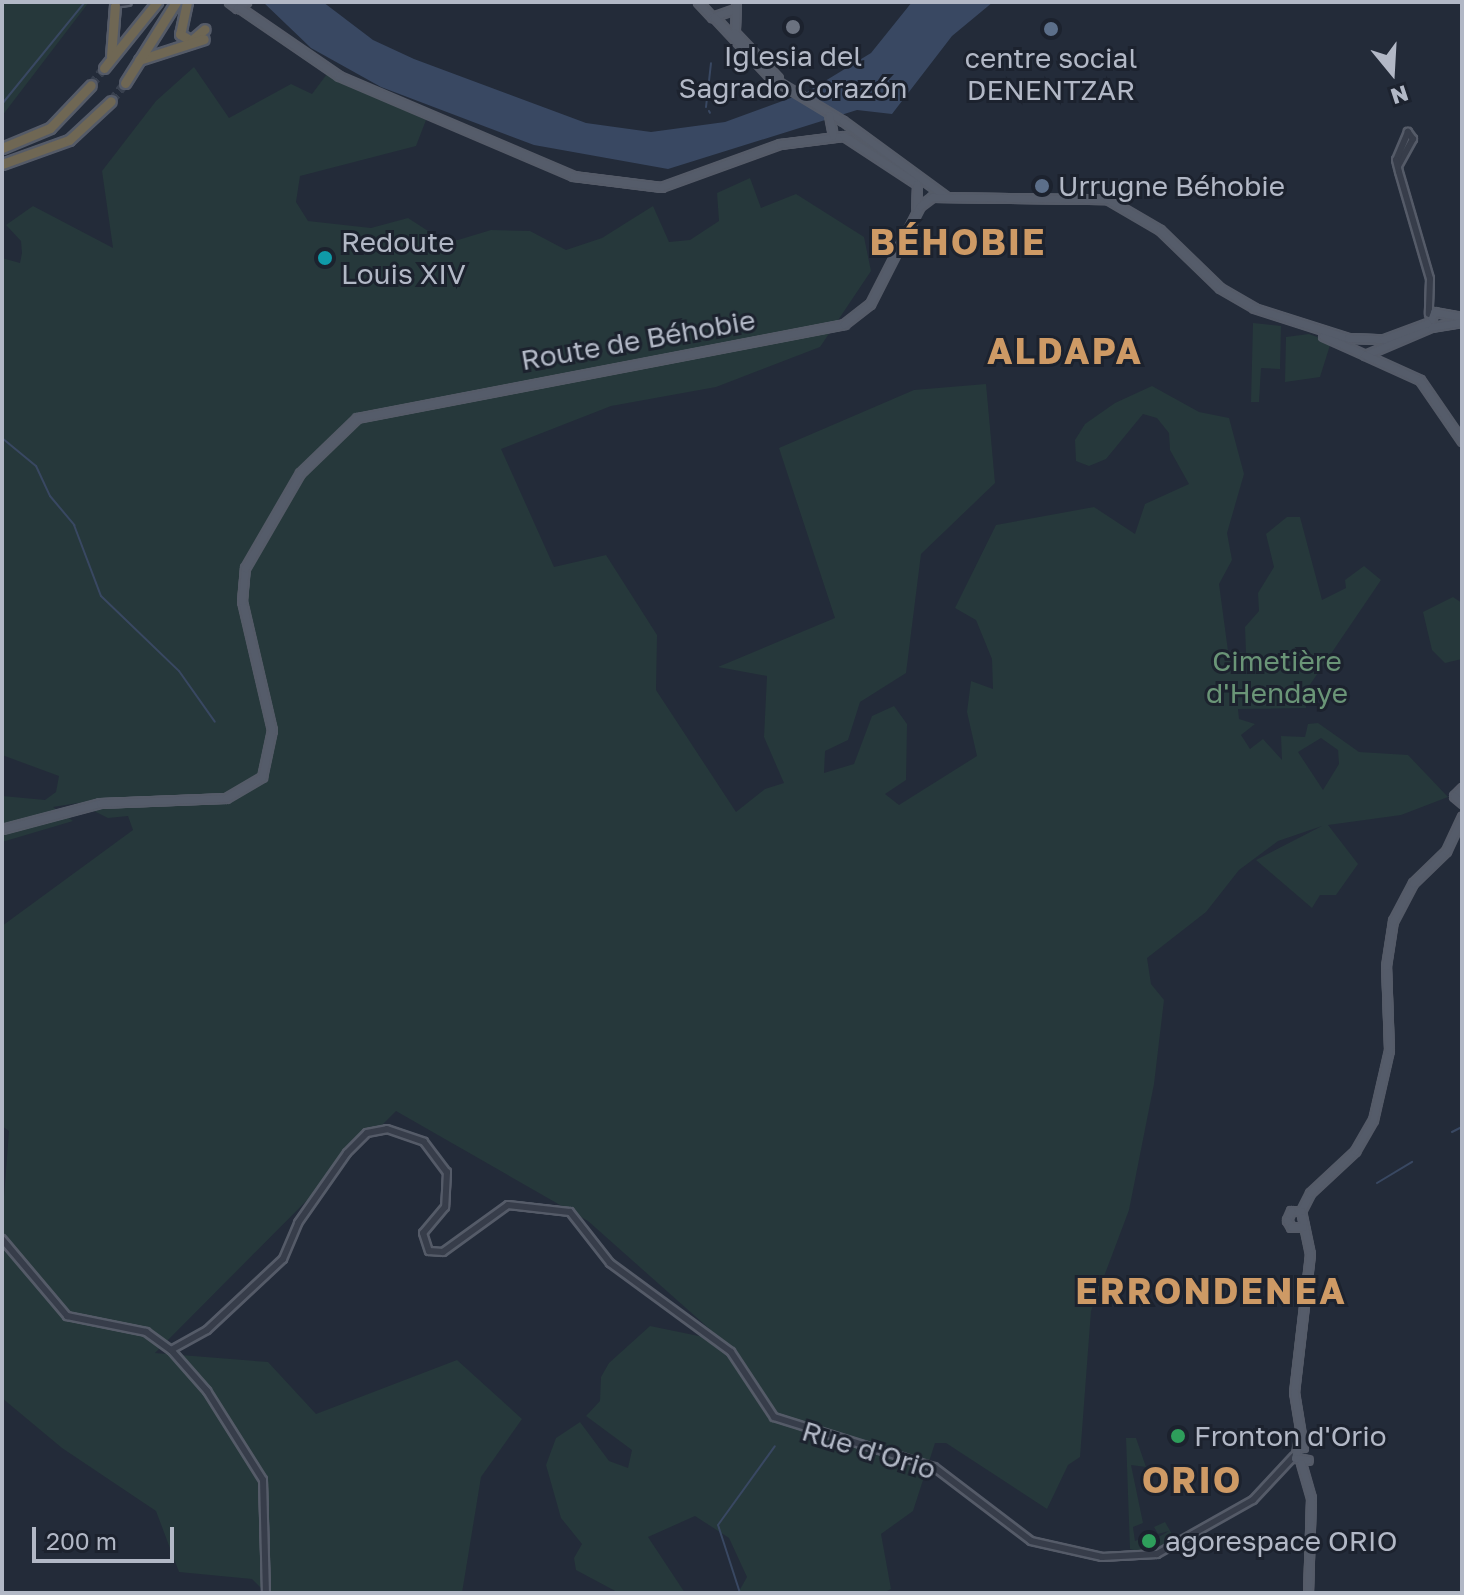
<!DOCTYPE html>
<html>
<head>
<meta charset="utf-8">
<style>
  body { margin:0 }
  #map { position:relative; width:1464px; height:1595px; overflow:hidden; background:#232b39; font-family:"Golos Text",sans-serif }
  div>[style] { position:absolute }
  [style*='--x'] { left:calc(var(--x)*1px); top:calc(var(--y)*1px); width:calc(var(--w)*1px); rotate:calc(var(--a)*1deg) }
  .green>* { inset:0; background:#26383b }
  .water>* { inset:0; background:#394862 }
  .stream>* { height:2px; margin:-1px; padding:0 1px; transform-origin:1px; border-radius:1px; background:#394862 }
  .highway-tunnel>* { height:9px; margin-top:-4.5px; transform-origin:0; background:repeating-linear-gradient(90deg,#38404e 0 9px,transparent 0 13.5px) }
  .roads { filter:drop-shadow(2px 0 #555b68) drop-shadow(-2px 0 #555b68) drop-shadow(0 2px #555b68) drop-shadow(0 -2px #555b68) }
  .minor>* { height:6px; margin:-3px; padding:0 3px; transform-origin:3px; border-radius:3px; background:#373d4a }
  .major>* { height:7px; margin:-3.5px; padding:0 3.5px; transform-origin:3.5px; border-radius:3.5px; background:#555c6a }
  .highway>* { height:9px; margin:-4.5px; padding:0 4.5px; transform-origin:4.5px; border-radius:4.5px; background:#6f6754 }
  .dots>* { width:22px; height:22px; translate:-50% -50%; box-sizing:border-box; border:4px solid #1c222e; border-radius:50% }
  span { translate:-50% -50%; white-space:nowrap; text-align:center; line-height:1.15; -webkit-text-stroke:6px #1c222e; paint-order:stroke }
  .poi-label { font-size:28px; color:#b2b8c6 }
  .left { translate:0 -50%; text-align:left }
  .street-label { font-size:28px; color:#b2b8c6 }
  .park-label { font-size:28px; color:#6a9577 }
  .district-label { font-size:36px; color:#ce9a65; font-weight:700; letter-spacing:2px }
  .frame { position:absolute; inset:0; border:4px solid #b2b8c6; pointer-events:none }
  .north { position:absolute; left:1352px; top:32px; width:80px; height:80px; -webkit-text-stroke:6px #1c222e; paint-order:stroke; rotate:162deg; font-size:22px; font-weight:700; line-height:32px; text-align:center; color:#b2b8c6 }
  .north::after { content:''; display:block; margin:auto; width:28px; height:36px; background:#b2b8c6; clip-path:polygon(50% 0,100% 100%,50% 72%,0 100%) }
  .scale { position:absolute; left:32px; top:1527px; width:142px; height:36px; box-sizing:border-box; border:4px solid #b2b8c6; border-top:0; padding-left:10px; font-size:24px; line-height:28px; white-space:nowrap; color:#b2b8c6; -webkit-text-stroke:6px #1c222e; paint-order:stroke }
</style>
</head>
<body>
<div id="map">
  <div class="green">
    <i style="clip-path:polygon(2px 2px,89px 2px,2px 116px)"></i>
    <i style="clip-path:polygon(evenodd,194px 67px,229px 118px,291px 84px,312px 94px,327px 74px,426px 120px,416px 146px,300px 176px,296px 202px,308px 221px,371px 228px,408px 218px,439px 238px,458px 240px,491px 230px,530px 231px,566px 250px,602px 238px,653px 206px,669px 242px,690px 240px,719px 221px,717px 193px,750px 178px,761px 208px,796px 194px,864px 237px,871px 271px,820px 347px,716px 387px,611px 406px,501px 449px,554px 567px,606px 555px,657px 635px,656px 690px,736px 812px,765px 789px,784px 783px,764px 737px,767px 676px,718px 667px,835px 618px,779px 448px,914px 390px,986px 384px,995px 483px,921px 554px,906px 673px,860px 702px,848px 740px,825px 751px,824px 773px,854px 764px,872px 716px,894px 706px,907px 724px,906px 780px,885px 794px,899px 805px,977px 756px,967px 712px,971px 681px,993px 689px,992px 659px,976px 620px,955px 608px,996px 525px,1094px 507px,1135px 534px,1145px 504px,1189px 484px,1170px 450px,1169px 433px,1157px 418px,1143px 414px,1106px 459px,1089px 466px,1076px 461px,1075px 440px,1085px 424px,1115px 403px,1152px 386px,1199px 412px,1229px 418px,1244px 474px,1227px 533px,1232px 560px,1219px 584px,1228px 651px,1246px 653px,1245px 627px,1259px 611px,1258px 593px,1274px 567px,1266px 534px,1287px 517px,1300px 517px,1322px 600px,1346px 588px,1345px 580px,1364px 566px,1381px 580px,1307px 689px,1306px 708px,1238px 709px,1239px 719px,1255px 724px,1241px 735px,1250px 749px,1263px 739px,1282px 760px,1281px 736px,1305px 737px,1308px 724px,1318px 723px,1359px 752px,1408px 755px,1448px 797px,1401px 815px,1328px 825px,1358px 864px,1336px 895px,1320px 895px,1312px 908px,1256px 860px,1322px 826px,1278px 841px,1239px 870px,1206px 912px,1147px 958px,1151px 984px,1164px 1000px,1154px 1084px,1129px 1210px,1091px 1311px,1080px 1457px,1068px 1465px,1047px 1509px,946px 1443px,935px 1443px,913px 1511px,881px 1534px,891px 1589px,883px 1593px,738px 1593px,747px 1577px,729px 1538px,695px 1516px,648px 1537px,685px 1593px,619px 1593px,576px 1570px,574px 1558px,582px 1544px,561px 1518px,546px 1465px,556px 1438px,580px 1422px,609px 1461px,628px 1468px,632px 1450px,586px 1416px,600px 1401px,601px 1377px,609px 1363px,650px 1326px,723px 1341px,588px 1221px,396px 1111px,155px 1353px,268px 1362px,316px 1414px,457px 1360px,522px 1419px,481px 1477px,462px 1593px,266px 1593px,252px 1579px,179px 1572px,156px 1511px,62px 1448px,2px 1398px,2px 1223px,9px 1131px,2px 1126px,2px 926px,133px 830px,128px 816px,108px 818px,78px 803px,53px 807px,73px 821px,2px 842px,2px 796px,45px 800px,56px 792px,59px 776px,2px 755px,2px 258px,20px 263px,22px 253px,21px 241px,6px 225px,33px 206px,113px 248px,102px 171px,156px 101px,194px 67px,1321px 738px,1338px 750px,1339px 764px,1323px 790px,1298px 752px,1321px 738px)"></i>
    <i style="clip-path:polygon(1253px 323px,1281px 326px,1280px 369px,1261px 368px,1259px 402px,1251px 402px)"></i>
    <i style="clip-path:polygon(1309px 334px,1331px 342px,1320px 377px,1285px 382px,1286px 337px)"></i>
    <i style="clip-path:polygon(1453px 597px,1462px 603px,1462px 659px,1445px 663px,1432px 650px,1423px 612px)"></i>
    <i style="clip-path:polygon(1126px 1438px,1136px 1438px,1146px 1467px,1131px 1465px,1143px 1523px,1133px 1527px,1135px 1541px,1154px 1534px,1160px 1545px,1157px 1538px,1169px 1531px,1158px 1534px,1154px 1527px,1165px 1522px,1175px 1539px,1145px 1553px,1130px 1549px)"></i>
  </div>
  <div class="water">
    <i style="clip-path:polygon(263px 2px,323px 2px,373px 40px,414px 59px,586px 123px,651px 132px,725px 122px,807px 92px,871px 53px,912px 2px,993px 2px,952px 36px,892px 114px,857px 110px,668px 169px,534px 145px,381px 87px,311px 48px)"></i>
  </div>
  <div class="stream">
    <i style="--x:2;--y:104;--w:132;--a:-50.9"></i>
    <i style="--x:706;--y:107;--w:44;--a:-83.5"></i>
    <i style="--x:709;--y:111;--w:2;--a:63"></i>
    <i style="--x:2;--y:438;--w:44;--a:39.5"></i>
    <i style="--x:36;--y:466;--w:33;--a:65"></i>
    <i style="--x:50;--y:496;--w:38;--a:50"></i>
    <i style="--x:74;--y:525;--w:76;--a:69.2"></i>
    <i style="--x:101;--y:596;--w:108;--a:43.9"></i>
    <i style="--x:179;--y:671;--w:62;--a:54.8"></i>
    <i style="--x:1452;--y:1132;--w:11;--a:-27"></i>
    <i style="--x:1377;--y:1183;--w:41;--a:-31"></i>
    <i style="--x:740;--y:1593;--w:71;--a:-107.9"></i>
    <i style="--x:718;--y:1525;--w:97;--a:-54.2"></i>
  </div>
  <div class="highway-tunnel">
    <i style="--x:91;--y:85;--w:21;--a:-53"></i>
    <i style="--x:111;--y:101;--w:23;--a:-52"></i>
  </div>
  <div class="roads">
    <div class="minor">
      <i style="--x:114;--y:4;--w:14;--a:-8"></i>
      <i style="--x:1398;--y:166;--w:31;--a:-61"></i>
      <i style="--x:1413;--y:139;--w:9;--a:-126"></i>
      <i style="--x:1408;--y:132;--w:30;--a:113"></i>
      <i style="--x:1396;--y:160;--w:12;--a:76"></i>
      <i style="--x:1399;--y:172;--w:111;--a:73.8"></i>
      <i style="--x:1430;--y:279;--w:35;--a:92"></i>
      <i style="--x:2;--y:1239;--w:101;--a:49.8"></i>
      <i style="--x:67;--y:1316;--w:81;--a:11.4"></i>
      <i style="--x:146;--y:1332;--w:31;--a:36"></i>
      <i style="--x:171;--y:1350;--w:55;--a:48.7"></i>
      <i style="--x:207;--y:1391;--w:105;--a:57.8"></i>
      <i style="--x:263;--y:1480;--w:113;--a:88.5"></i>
      <i style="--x:171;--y:1350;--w:41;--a:-29.1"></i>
      <i style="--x:207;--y:1330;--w:104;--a:-43.1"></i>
      <i style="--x:283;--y:1259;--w:39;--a:-67"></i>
      <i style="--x:298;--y:1223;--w:85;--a:-55"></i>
      <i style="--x:347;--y:1153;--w:28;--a:-45"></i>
      <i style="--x:367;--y:1133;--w:20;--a:-11"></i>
      <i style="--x:387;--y:1129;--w:39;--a:19"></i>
      <i style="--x:424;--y:1142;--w:38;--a:53"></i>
      <i style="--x:447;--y:1172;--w:35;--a:93"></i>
      <i style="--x:445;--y:1207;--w:34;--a:130"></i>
      <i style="--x:423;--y:1233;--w:19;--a:72"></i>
      <i style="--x:429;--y:1251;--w:14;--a:4"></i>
      <i style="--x:443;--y:1252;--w:80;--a:-35.9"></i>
      <i style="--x:508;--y:1205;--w:62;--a:6.4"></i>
      <i style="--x:570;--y:1212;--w:65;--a:51.9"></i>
      <i style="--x:610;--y:1263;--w:150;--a:36.3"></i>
      <i style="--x:731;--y:1352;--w:78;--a:56.5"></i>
      <i style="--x:774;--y:1417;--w:168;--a:17.4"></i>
      <i style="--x:934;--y:1467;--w:122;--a:37.3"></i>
      <i style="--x:1031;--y:1541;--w:73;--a:12.7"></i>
      <i style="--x:1102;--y:1557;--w:55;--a:-3.1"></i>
      <i style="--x:1157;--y:1554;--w:110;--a:-29.4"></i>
      <i style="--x:1253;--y:1500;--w:60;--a:-47"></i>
    </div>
    <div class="major">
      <i style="--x:229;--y:2;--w:10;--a:37"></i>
      <i style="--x:237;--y:8;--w:11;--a:-34"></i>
      <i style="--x:698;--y:2;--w:21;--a:47"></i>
      <i style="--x:712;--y:17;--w:21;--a:-19"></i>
      <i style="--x:736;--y:2;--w:31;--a:92"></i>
      <i style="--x:735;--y:33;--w:62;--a:46.3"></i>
      <i style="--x:240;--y:8;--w:120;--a:34.5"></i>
      <i style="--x:339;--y:76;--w:254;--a:23.1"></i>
      <i style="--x:573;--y:176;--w:89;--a:7.1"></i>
      <i style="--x:661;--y:187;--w:127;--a:-19.9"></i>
      <i style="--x:780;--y:144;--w:64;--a:-7.1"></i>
      <i style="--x:844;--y:136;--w:87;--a:33.3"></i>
      <i style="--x:917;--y:184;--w:24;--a:92"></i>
      <i style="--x:714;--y:17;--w:82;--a:47"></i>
      <i style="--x:770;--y:77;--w:85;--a:31.1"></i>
      <i style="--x:843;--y:121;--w:127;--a:36.3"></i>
      <i style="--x:829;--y:115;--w:21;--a:79"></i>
      <i style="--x:1429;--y:326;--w:15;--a:-70"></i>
      <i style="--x:1434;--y:312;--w:28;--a:10"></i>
      <i style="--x:1323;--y:336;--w:46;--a:24.3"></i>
      <i style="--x:1365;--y:355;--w:72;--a:-23"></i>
      <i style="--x:1431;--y:327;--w:31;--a:-9"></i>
      <i style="--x:1365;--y:355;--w:60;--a:24.4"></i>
      <i style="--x:1420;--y:380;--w:74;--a:55.5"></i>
      <i style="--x:1462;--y:788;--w:11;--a:135"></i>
      <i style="--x:1454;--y:796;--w:11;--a:41"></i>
      <i style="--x:2;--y:829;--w:101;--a:-14.9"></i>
      <i style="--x:100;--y:803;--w:126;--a:-2.3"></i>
      <i style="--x:226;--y:798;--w:42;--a:-30.3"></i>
      <i style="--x:262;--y:777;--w:48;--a:-78"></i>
      <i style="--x:272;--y:730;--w:132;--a:-103.1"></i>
      <i style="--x:242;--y:601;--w:33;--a:-85"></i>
      <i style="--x:245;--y:568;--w:110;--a:-59.9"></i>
      <i style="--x:300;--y:473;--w:79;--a:-44"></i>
      <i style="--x:357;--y:418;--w:496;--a:-10.9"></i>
      <i style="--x:844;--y:324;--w:33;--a:-38"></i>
      <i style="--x:870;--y:304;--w:110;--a:-63"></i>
      <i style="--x:920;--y:206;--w:15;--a:-37"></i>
      <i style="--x:932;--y:197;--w:175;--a:0.7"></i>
      <i style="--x:1107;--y:199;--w:61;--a:30.3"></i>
      <i style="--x:1160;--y:230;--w:83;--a:44"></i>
      <i style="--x:1220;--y:288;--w:39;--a:30"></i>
      <i style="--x:1254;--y:308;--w:99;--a:17.7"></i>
      <i style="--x:1348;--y:338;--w:36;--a:2"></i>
      <i style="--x:1384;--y:339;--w:46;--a:-20.4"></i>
      <i style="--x:1301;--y:1211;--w:20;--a:-63"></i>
      <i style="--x:1310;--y:1193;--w:62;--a:-43"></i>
      <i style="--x:1355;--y:1151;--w:36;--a:-60"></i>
      <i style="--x:1373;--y:1120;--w:72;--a:-77.1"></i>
      <i style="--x:1389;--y:1050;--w:84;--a:-92"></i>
      <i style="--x:1386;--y:966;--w:46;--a:-81.2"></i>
      <i style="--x:1393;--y:921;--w:43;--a:-62.2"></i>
      <i style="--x:1413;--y:883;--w:46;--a:-44.1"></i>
      <i style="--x:1446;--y:851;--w:38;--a:-65"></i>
      <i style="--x:1301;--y:1211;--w:44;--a:78.2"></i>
      <i style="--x:1310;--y:1254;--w:139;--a:96.6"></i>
      <i style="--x:1294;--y:1392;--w:56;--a:80.7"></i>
      <i style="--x:1301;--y:1211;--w:10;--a:180"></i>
      <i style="--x:1291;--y:1211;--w:10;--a:114"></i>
      <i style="--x:1287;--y:1220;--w:8;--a:60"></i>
      <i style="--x:1291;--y:1227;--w:12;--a:0"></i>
      <i style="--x:1299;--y:1438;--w:20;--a:101"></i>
      <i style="--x:1295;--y:1458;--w:13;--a:9"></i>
      <i style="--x:1301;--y:1463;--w:36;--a:74"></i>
      <i style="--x:1311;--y:1498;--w:95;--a:91.8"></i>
    </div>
    <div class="highway">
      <i style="--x:187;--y:2;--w:33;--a:102"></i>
      <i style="--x:180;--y:34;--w:13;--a:32"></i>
      <i style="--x:191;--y:41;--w:18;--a:-41"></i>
      <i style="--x:111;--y:56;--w:51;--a:-85.5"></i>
      <i style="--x:139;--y:60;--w:68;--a:-17.9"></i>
      <i style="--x:104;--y:68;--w:85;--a:-51.2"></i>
      <i style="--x:125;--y:83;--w:96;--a:-57.8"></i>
      <i style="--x:2;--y:148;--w:52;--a:-22.6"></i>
      <i style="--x:50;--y:128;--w:59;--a:-46.4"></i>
      <i style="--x:2;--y:164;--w:71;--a:-19.7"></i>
      <i style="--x:69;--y:140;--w:57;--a:-42.9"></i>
    </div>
  </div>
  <div class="dots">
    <i style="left:793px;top:27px;background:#6b7280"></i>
    <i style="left:1051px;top:29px;background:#5c6f8a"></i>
    <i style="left:1042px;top:186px;background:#5c6f8a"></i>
    <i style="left:325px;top:258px;background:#0f9aa8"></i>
    <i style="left:1178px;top:1436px;background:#2e9e5b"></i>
    <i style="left:1149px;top:1541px;background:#2e9e5b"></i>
  </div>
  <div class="poi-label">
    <span style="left:793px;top:72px">Iglesia del<br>Sagrado Corazón</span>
    <span style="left:1051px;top:74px">centre social<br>DENENTZAR</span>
    <span class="left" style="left:1058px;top:186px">Urrugne Béhobie</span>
    <span class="left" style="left:341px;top:258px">Redoute<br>Louis XIV</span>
    <span class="left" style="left:1194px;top:1436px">Fronton d'Orio</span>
    <span class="left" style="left:1165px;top:1541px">agorespace ORIO</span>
  </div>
  <div class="street-label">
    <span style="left:638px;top:340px;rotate:-10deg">Route de Béhobie</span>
    <span style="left:869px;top:1450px;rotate:17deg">Rue d'Orio</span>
  </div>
  <div class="park-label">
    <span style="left:1277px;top:677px">Cimetière<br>d'Hendaye</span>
  </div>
  <div class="district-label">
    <span style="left:958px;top:242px">BÉHOBIE</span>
    <span style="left:1065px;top:351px">ALDAPA</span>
    <span style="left:1211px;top:1291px">ERRONDENEA</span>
    <span style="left:1192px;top:1480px">ORIO</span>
  </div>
  <div class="frame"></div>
  <div class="north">N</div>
  <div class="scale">200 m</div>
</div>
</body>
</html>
